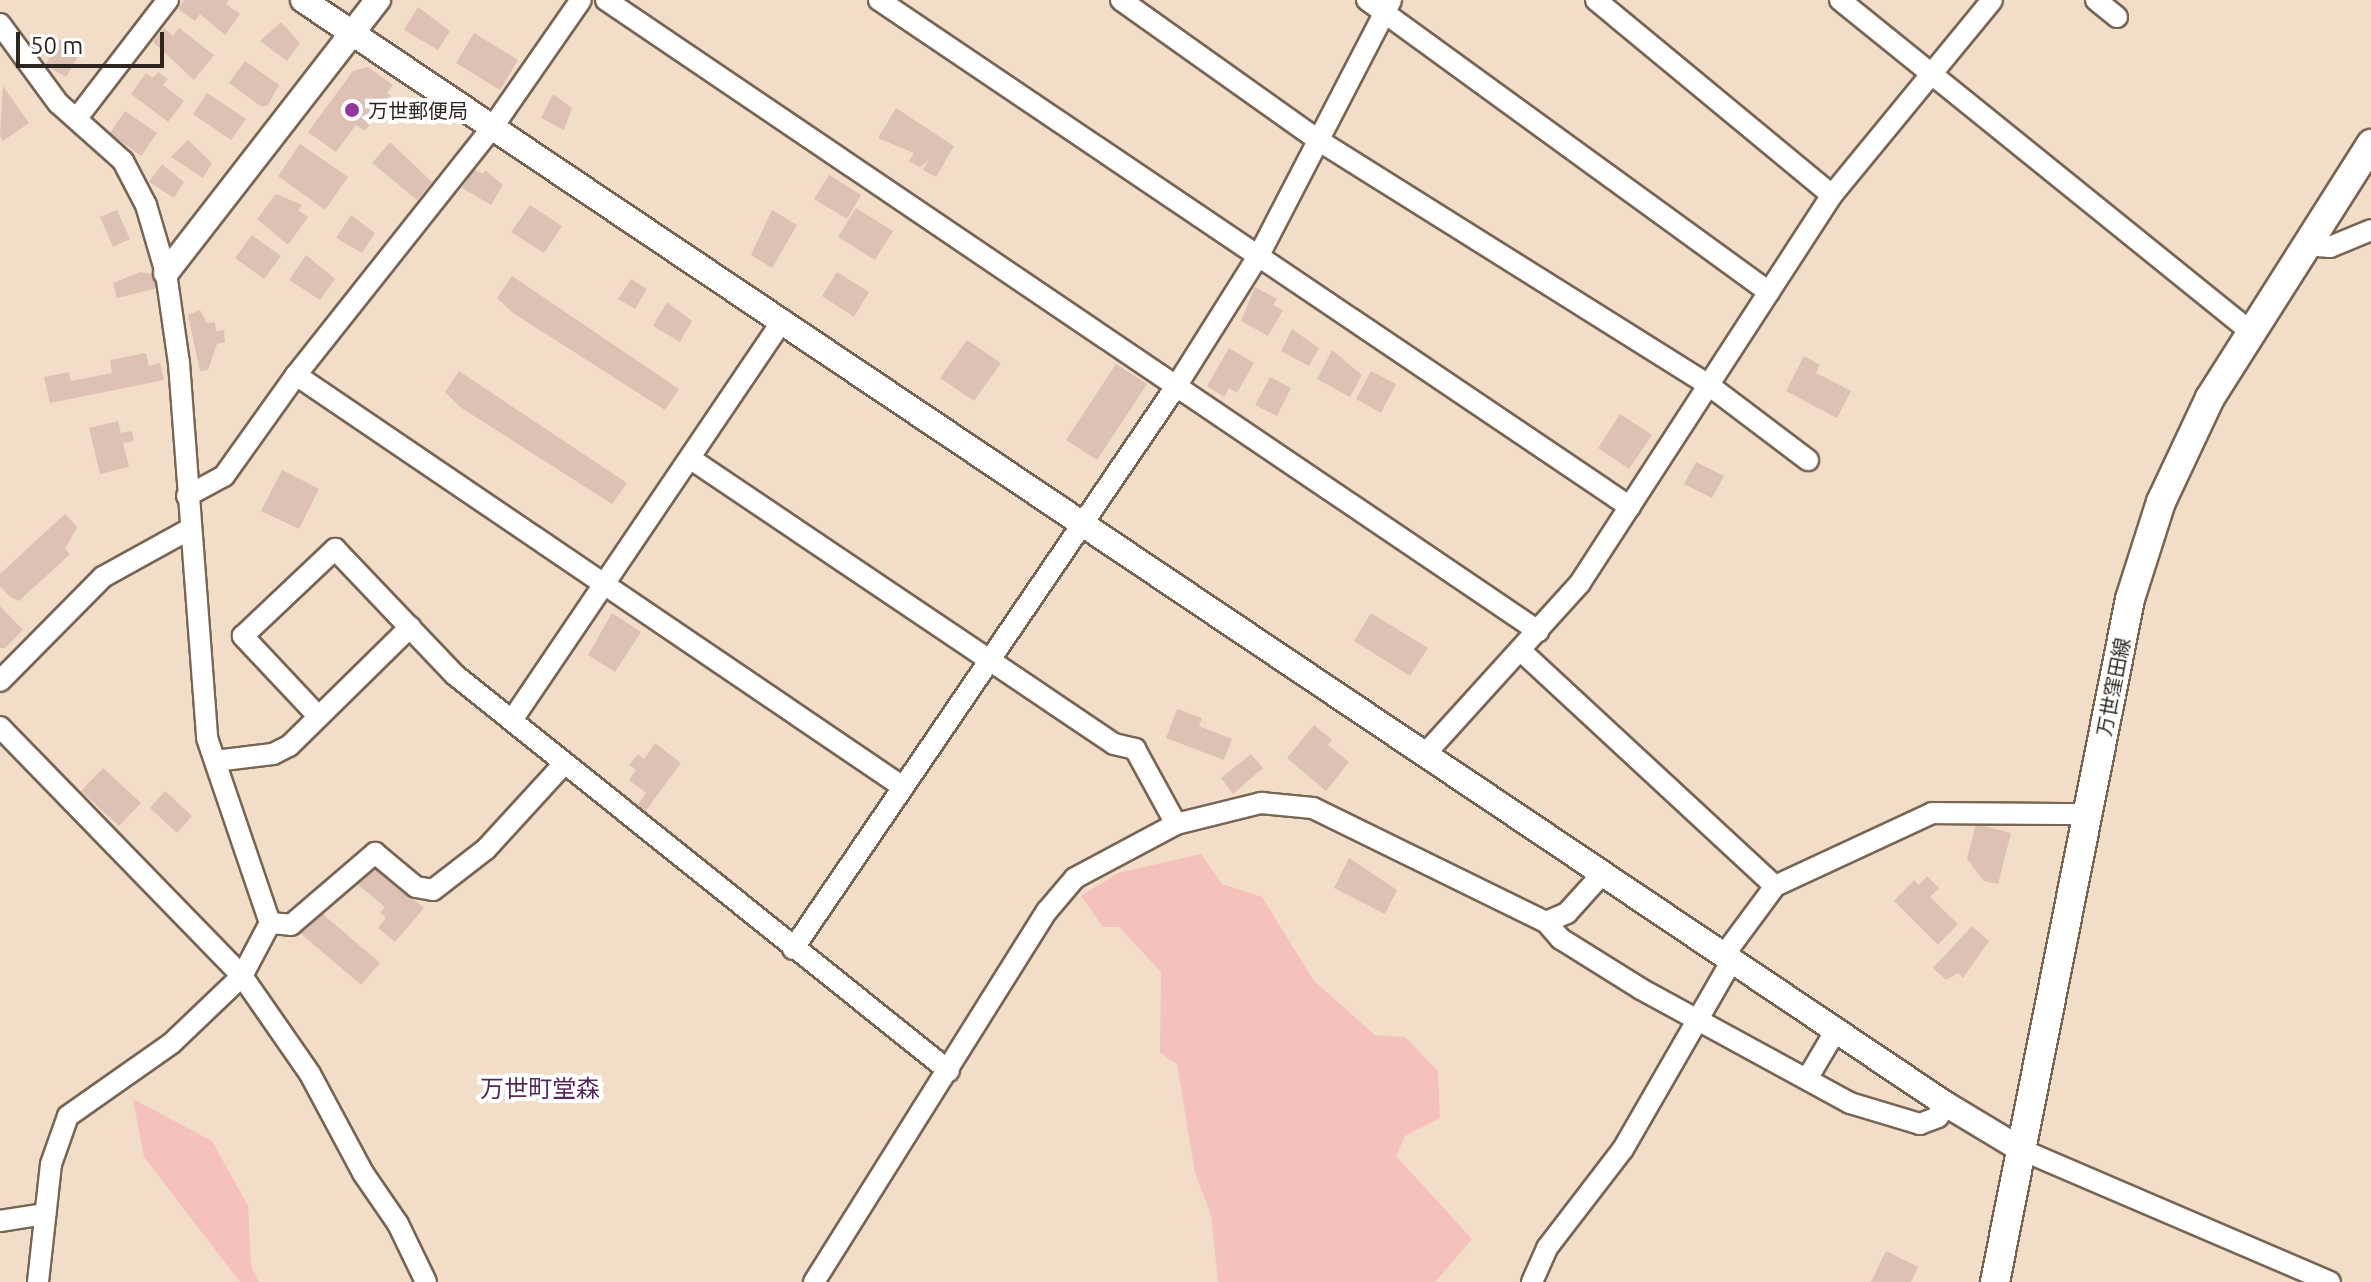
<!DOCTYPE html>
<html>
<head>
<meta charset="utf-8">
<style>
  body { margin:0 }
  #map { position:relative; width:2371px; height:1282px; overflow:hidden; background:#f2ddc9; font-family:Ubuntu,"Noto Sans JP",sans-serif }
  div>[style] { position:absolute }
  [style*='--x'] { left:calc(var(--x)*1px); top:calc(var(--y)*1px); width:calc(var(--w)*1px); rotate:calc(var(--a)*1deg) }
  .green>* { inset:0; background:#f4c1bc }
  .building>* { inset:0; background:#ddc1b5 }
  .roads { filter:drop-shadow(2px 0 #786654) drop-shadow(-2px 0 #786654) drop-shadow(0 2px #786654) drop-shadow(0 -2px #786654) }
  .minor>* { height:20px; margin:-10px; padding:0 10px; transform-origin:10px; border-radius:10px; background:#fff }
  .tertiary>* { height:24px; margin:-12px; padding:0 12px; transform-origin:12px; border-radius:12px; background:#fff }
  .secondary>* { height:28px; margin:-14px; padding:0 14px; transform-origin:14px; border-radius:14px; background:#fff }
  .dots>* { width:22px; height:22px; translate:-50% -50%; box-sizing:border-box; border:4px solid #fff; border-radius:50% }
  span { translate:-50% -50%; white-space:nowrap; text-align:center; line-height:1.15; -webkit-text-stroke:8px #fff; paint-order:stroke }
  .poi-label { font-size:20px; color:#2e261e }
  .left { translate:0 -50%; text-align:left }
  .street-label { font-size:20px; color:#2e261e }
  .quarter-label { font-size:24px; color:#55285b }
  .scale { position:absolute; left:16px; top:32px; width:148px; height:36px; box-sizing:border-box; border:4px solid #2e261e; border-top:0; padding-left:10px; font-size:24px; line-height:28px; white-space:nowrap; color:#2e261e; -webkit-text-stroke:6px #fff; paint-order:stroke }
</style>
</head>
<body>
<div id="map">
  <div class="green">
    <i style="clip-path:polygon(1201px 854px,1222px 884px,1262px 897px,1314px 981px,1375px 1035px,1405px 1037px,1438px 1071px,1440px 1118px,1405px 1136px,1396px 1156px,1472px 1239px,1435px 1282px,1218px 1282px,1211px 1215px,1195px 1173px,1177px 1064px,1160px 1053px,1161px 972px,1119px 927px,1103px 927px,1081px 896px,1118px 873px)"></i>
    <i style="clip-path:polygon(133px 1099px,212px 1141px,248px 1206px,251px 1266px,259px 1282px,240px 1282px,144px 1157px)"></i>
  </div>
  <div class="building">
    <i style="clip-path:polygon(184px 0,229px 0,226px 4px,240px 14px,225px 35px,200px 14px,195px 21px,178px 9px)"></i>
    <i style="clip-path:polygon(418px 7px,450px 31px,438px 50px,404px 30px)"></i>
    <i style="clip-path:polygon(281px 22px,300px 43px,287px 61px,260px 41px)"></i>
    <i style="clip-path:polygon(164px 28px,173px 36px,179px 28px,214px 55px,194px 80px,153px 42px)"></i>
    <i style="clip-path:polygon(474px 33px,518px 60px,500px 90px,456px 63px)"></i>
    <i style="clip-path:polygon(60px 39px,79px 55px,66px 77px,45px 65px)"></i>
    <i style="clip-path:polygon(245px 61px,279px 85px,268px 105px,262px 107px,229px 83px)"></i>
    <i style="clip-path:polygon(368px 67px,393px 85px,387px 93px,391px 96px,365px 131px,356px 125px,336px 152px,308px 132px,353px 71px)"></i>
    <i style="clip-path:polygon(158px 72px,168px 79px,163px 85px,184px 101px,168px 122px,131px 94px,146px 73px,153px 78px)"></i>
    <i style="clip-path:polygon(3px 86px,29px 123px,3px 141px,0 136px)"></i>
    <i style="clip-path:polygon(207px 93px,246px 119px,231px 140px,193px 114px)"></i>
    <i style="clip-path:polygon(553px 94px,572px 108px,564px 130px,541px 118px)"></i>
    <i style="clip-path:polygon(896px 108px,954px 146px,936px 177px,923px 170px,929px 160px,920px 167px,909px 161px,914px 153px,878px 138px)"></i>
    <i style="clip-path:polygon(125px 111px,157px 133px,141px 156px,110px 133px)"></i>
    <i style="clip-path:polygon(188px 140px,212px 163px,203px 178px,171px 157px)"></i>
    <i style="clip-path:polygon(390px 142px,432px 182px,417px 200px,372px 163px)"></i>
    <i style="clip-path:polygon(300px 144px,348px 177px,325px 210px,278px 176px)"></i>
    <i style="clip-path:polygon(162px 164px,184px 182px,174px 198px,149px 182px)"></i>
    <i style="clip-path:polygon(473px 169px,483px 174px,485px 170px,503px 185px,491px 205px,462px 188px)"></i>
    <i style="clip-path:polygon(829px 175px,861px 195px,847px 219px,814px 199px)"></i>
    <i style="clip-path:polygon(276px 194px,302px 205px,298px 210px,308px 217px,288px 245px,257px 219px)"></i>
    <i style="clip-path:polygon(530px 205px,562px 226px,544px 253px,511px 232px)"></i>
    <i style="clip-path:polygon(856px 208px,893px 231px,875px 260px,838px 237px)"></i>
    <i style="clip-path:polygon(117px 210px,130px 239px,113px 247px,100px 217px)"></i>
    <i style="clip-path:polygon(772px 210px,797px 225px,772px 268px,751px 255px)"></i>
    <i style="clip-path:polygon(351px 215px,375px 233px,362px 253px,336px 238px)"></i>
    <i style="clip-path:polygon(252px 235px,281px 256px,264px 279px,235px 258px)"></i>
    <i style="clip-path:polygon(306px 255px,335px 279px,320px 300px,289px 280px)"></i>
    <i style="clip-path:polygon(140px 272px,155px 274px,158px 288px,117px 298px,113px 283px)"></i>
    <i style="clip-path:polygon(837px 272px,869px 292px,854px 317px,822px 296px)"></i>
    <i style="clip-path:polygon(512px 276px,679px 389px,665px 410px,513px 313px,497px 298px)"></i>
    <i style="clip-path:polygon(631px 279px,647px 289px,635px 309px,618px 299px)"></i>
    <i style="clip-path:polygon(1255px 287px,1277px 299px,1273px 305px,1283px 310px,1268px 336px,1241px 321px)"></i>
    <i style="clip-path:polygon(667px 302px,692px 321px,680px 342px,653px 326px)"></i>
    <i style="clip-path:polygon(200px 310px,207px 323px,215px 322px,216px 331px,224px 330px,225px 342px,217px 344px,208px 370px,200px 371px,188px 315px)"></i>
    <i style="clip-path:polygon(1292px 329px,1319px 348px,1309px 366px,1281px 351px)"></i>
    <i style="clip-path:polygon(967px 340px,1001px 363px,974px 401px,940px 378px)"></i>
    <i style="clip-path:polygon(1229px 348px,1254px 363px,1237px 393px,1229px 388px,1224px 397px,1207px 386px)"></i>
    <i style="clip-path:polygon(1332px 350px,1362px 375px,1350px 397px,1317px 379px)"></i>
    <i style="clip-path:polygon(146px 353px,149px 366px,160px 363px,164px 380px,50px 403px,44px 377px,69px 372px,71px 381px,112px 373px,110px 360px)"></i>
    <i style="clip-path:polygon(1804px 356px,1820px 365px,1816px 373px,1851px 391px,1837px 418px,1786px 391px)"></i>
    <i style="clip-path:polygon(1116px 364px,1147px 384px,1097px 460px,1066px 440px)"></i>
    <i style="clip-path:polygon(459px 371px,627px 483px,612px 504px,460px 407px,445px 392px)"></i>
    <i style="clip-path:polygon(1371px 371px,1396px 384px,1381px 413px,1356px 399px)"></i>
    <i style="clip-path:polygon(1270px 377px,1291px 388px,1277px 416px,1255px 405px)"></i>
    <i style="clip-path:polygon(1620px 414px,1652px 435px,1629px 469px,1598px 448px)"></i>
    <i style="clip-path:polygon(118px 421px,121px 433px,132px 431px,134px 441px,123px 443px,129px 467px,100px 474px,89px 428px)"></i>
    <i style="clip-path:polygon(1696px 462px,1724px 476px,1712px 498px,1684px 484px)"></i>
    <i style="clip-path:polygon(282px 470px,319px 489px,299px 529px,261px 511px)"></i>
    <i style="clip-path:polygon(65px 514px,77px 527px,65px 549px,70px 554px,19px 601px,10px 597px,0 586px,0 574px)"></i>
    <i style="clip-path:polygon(0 606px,23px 630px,5px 648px,0 648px)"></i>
    <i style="clip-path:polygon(612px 613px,641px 632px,615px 672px,588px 655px)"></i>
    <i style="clip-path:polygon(1371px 613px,1428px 648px,1410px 676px,1354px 641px)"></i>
    <i style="clip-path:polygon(1177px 709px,1202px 718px,1199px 726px,1232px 739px,1224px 760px,1166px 738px)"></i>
    <i style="clip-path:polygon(1314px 725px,1332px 740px,1328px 745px,1349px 762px,1326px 791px,1287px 758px)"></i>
    <i style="clip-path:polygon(655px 743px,681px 763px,644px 813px,636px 807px,646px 793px,629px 780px,636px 770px,629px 765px,638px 754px,644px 759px)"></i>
    <i style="clip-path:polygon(1251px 754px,1263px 768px,1233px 794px,1221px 778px)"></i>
    <i style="clip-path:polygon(103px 768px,141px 803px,119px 826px,81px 791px)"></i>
    <i style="clip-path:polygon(165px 791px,192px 816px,177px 833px,150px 808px)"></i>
    <i style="clip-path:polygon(1976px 824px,2011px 833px,1998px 884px,1984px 881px,1967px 859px)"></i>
    <i style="clip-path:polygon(1349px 858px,1397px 890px,1385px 914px,1334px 888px)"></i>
    <i style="clip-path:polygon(373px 865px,424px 908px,395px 942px,378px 928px,386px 918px,380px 912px,385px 907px,357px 884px)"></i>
    <i style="clip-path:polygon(1927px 876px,1939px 888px,1930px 897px,1958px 924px,1938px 945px,1894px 901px,1914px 880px,1919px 885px)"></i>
    <i style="clip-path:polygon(318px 910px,380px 963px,361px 985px,299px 932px)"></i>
    <i style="clip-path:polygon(1972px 926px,1989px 941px,1963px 978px,1958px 973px,1946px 980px,1933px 968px)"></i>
    <i style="clip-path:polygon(1886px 1251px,1918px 1267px,1911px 1282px,1871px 1282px)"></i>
  </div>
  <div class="roads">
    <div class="minor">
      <i style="--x:606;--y:0;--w:1126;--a:34.1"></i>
      <i style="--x:879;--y:0;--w:906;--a:34.02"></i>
      <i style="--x:1121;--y:0;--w:242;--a:35.4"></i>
      <i style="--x:1318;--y:140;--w:463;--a:32.1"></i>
      <i style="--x:1710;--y:386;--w:123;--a:37.1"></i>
      <i style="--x:1367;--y:0;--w:497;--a:36"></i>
      <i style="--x:1596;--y:0;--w:306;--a:39.6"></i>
      <i style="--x:1840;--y:0;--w:528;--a:38.93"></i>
      <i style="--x:2096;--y:0;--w:27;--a:39"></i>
      <i style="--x:0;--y:24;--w:98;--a:53.7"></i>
      <i style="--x:58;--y:103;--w:87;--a:41.7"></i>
      <i style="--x:123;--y:161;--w:50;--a:62.4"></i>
      <i style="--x:146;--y:205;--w:71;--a:73.6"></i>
      <i style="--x:166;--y:273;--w:91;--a:81.8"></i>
      <i style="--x:179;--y:363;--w:376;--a:85.7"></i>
      <i style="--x:207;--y:738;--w:195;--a:71.2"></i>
      <i style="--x:270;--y:923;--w:60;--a:117.8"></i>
      <i style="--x:242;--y:976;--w:97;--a:136.3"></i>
      <i style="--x:172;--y:1043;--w:127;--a:144.9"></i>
      <i style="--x:68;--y:1116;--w:51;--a:109.5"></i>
      <i style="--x:51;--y:1164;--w:119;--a:96.3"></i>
      <i style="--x:77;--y:118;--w:149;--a:-52.4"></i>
      <i style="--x:2306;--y:245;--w:24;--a:5"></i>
      <i style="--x:2330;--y:247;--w:44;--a:-22.5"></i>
      <i style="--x:296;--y:375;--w:734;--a:34.17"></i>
      <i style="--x:691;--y:459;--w:510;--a:33.97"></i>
      <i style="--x:1114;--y:744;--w:22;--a:13"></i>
      <i style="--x:1135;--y:749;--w:85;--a:61.3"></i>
      <i style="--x:187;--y:496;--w:42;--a:-28.4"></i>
      <i style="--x:224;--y:476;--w:124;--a:-54.5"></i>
      <i style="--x:296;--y:375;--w:319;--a:-51.6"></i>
      <i style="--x:494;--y:125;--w:152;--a:-55.2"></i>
      <i style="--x:1520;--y:650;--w:347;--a:42.8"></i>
      <i style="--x:0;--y:681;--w:146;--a:-45.3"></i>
      <i style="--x:103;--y:577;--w:99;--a:-28.9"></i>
      <i style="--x:318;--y:716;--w:110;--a:-133.2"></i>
      <i style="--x:243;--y:636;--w:127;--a:-43.4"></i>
      <i style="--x:335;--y:549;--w:174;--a:46.4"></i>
      <i style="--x:455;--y:675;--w:633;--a:38.72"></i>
      <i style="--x:512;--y:720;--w:483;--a:-55.9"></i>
      <i style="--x:0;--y:727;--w:347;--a:45.8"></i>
      <i style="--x:242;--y:976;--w:119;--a:55.2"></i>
      <i style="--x:310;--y:1074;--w:112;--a:61.8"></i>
      <i style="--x:363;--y:1173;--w:62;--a:55.5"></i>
      <i style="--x:398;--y:1224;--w:64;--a:64.2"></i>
      <i style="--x:1426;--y:753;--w:229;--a:-47.8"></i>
      <i style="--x:1580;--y:583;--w:463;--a:-57"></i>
      <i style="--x:1832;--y:195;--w:252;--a:-50.6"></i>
      <i style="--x:215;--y:761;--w:58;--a:-6.9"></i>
      <i style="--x:273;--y:754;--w:18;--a:-27"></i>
      <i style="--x:289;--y:746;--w:170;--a:-44.5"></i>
      <i style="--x:1546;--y:922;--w:23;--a:-23"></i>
      <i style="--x:1567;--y:913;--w:54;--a:-48"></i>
      <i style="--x:270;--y:923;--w:21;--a:5"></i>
      <i style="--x:291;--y:925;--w:111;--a:-40.6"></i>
      <i style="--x:375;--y:853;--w:53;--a:39.7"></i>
      <i style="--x:416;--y:887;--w:17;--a:10"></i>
      <i style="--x:433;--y:890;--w:67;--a:-37.7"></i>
      <i style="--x:486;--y:849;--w:115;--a:-47.5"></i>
      <i style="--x:793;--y:949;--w:682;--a:-55.75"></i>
      <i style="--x:1177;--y:385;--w:154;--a:-57.8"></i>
      <i style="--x:1259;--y:255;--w:287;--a:-62.6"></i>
      <i style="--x:1724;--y:955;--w:86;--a:-53.5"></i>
      <i style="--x:1775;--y:886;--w:173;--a:-24.9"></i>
      <i style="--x:1932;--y:813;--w:156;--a:0.4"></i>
      <i style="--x:1807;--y:1079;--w:57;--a:-59.4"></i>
      <i style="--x:2022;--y:1150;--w:335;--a:23.2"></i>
      <i style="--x:0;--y:1221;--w:46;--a:-8.8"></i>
      <i style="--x:814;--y:1282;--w:438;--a:-57.9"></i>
      <i style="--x:1047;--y:911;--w:43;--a:-49.7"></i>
      <i style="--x:1075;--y:878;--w:115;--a:-28.1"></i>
      <i style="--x:1176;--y:824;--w:88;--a:-13.9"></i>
      <i style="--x:1261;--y:803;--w:52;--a:5.5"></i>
      <i style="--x:1313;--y:808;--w:259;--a:26.1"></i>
      <i style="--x:1546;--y:922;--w:23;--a:49"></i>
      <i style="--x:1561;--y:939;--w:94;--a:32"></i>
      <i style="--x:1641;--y:989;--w:238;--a:28.6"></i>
      <i style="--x:1850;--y:1103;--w:73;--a:16.7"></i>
      <i style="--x:1920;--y:1124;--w:19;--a:-21"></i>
      <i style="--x:1938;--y:1117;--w:15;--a:-53"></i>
      <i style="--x:1532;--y:1282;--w:37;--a:-66"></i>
      <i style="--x:1547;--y:1248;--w:125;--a:-52.5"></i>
      <i style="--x:1623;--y:1149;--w:218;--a:-60"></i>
    </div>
    <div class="tertiary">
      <i style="--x:303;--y:0;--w:1981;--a:33.91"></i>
      <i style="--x:1947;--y:1105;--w:87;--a:31"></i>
      <i style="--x:166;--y:273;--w:346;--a:-52.2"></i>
    </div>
    <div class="secondary">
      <i style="--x:1995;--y:1282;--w:696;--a:-78.82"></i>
      <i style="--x:2130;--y:599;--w:102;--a:-72.3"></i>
      <i style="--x:2161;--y:502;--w:115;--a:-64.8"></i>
      <i style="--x:2210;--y:398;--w:301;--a:-57.6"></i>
    </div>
  </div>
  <div class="dots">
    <i style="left:352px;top:110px;background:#9336a0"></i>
  </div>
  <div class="poi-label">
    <span class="left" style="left:368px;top:110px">万世郵便局</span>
  </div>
  <div class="street-label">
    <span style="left:2113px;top:687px;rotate:-79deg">万世窪田線</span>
  </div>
  <div class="quarter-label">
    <span style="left:540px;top:1089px">万世町堂森</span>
  </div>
  <div class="scale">50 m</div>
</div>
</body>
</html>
